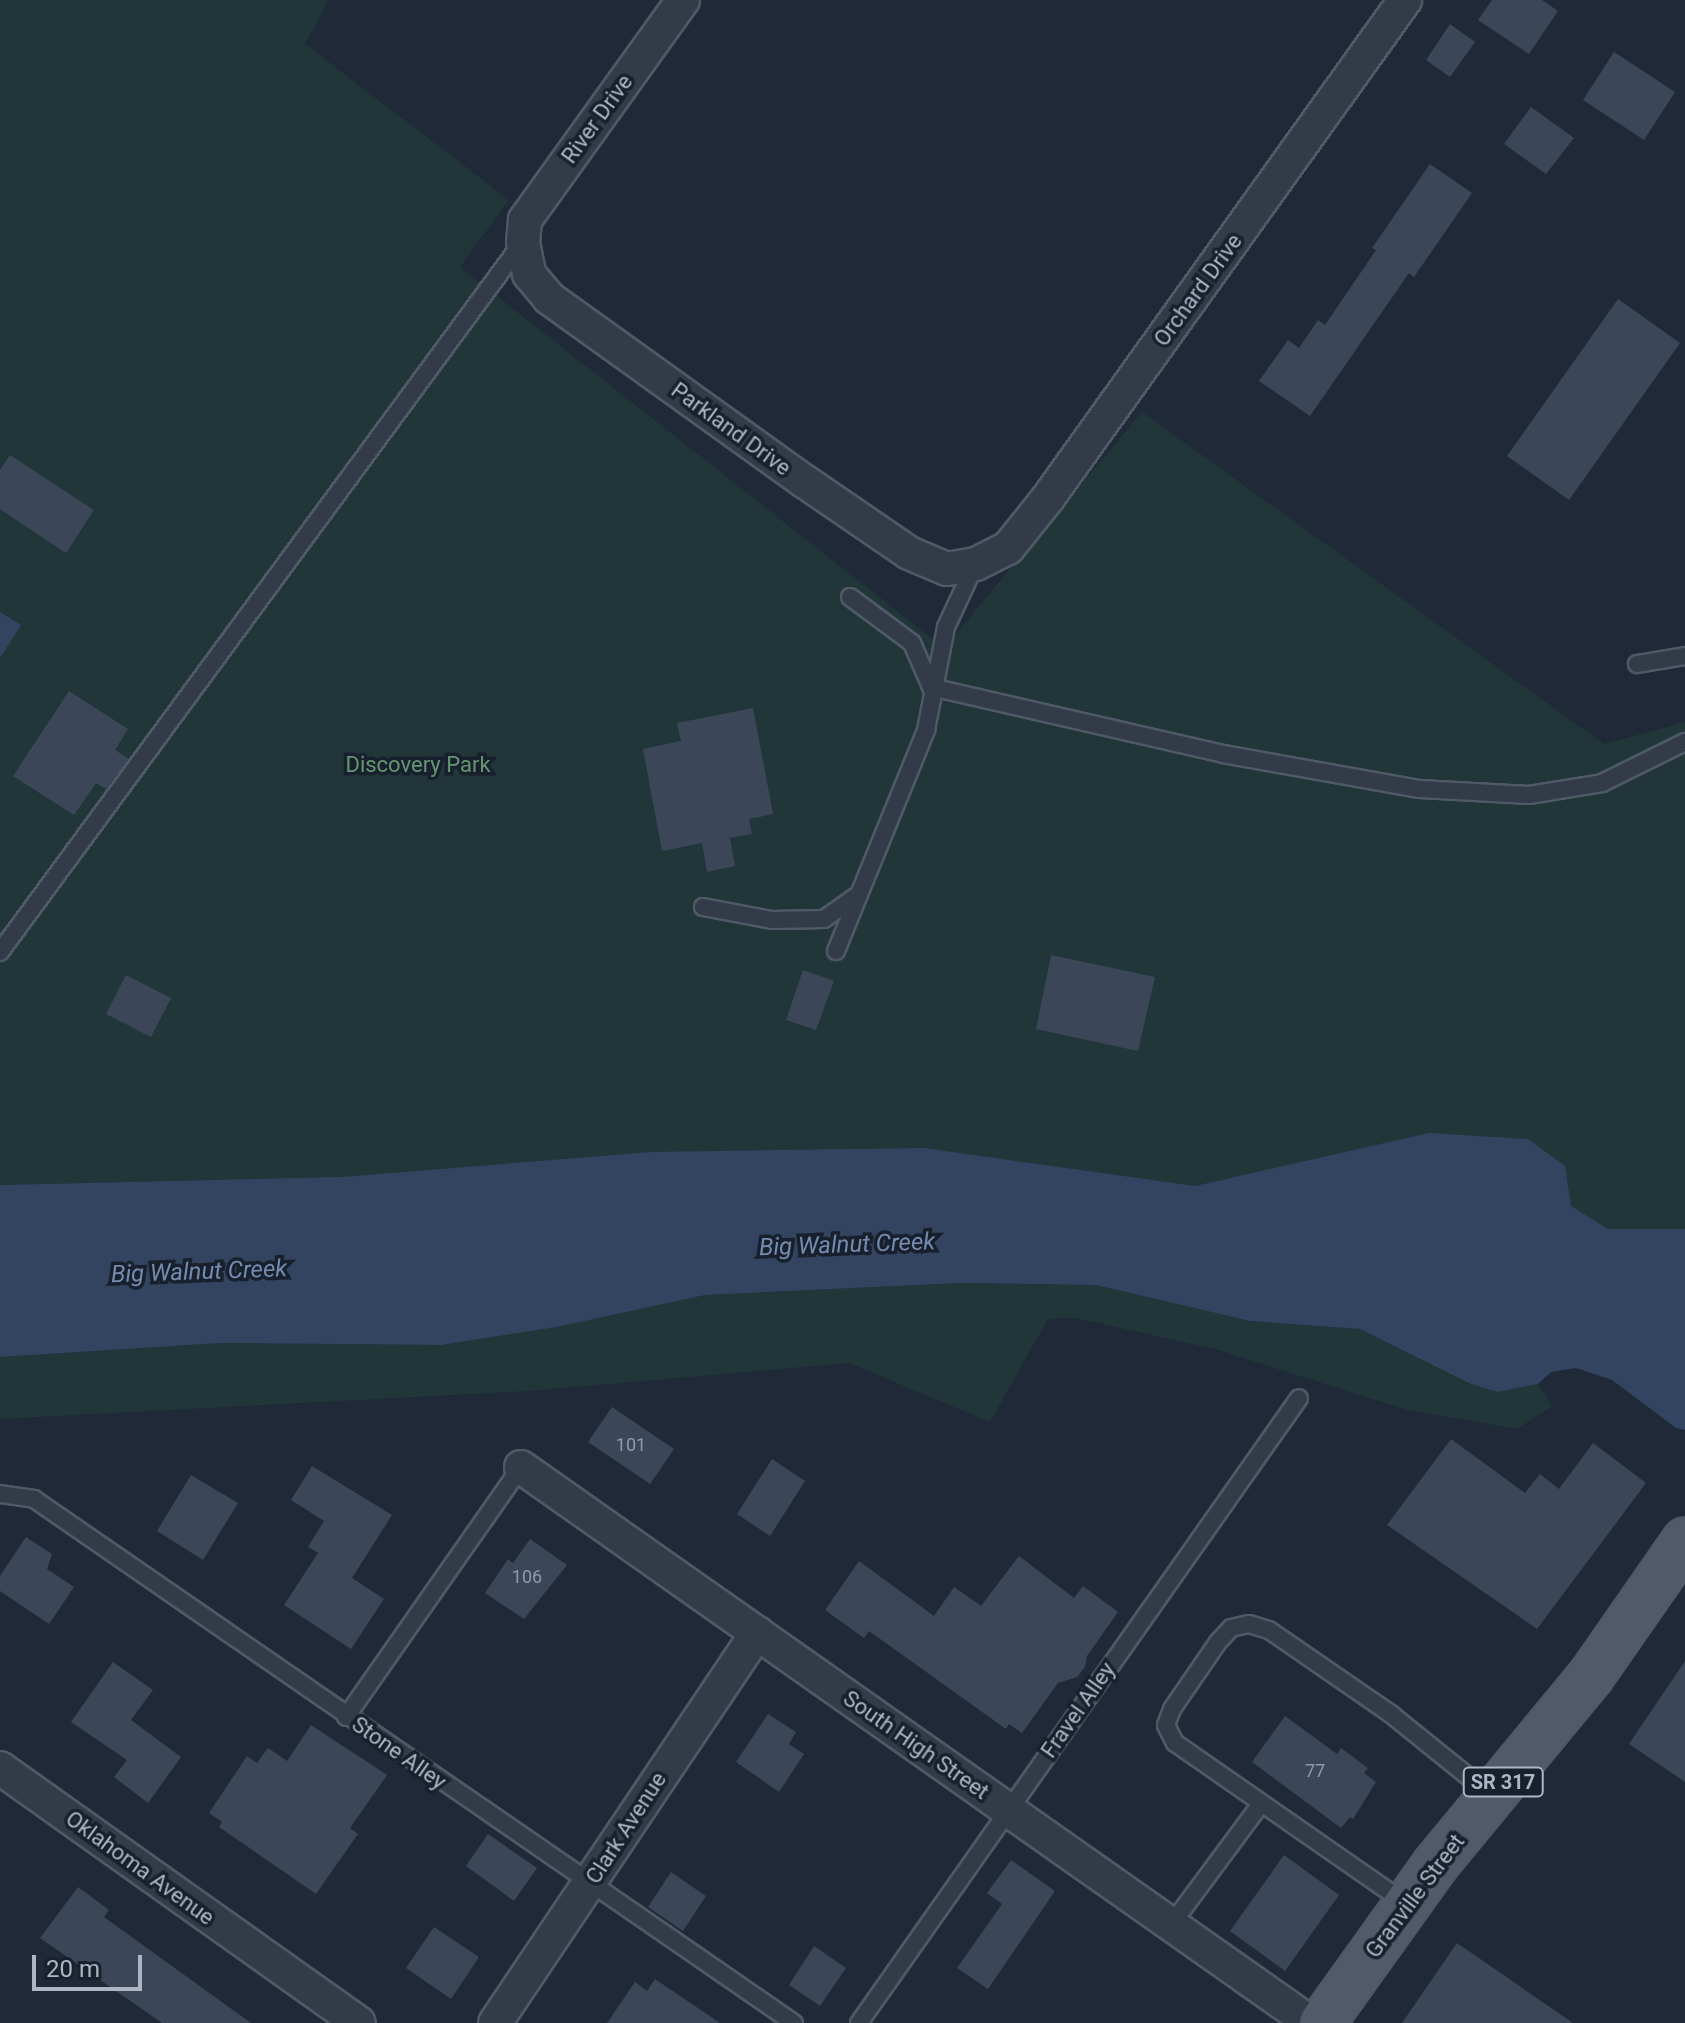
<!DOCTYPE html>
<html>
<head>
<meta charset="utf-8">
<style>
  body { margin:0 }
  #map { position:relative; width:1685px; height:2023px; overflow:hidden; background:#1f2938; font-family:Roboto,sans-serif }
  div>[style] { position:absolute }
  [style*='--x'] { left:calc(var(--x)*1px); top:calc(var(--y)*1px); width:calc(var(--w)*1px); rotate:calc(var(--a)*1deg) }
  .green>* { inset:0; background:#213639 }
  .water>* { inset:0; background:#324460 }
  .building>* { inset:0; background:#3b4758 }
  .roads { filter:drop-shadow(2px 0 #505966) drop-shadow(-2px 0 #505966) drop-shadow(0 2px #505966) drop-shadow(0 -2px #505966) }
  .lane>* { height:16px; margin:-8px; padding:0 8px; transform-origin:8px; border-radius:8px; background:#333b49 }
  .street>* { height:32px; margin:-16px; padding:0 16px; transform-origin:16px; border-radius:16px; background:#333b49 }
  .primary>* { height:44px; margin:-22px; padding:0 22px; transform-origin:22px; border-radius:22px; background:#515a69 }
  span { translate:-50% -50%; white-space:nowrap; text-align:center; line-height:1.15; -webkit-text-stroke:7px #19202d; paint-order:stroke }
  .number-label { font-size:18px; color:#909aaa }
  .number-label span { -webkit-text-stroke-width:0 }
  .shield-label span { padding:2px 6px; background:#19202d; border:2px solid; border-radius:6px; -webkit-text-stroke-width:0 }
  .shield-label { font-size:20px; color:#adb6c5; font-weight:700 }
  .street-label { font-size:22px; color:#adb6c5 }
  .park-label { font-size:22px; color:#649671 }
  .water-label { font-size:24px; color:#748caf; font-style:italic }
  .scale { position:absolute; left:32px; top:1955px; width:110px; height:36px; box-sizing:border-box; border:4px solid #adb6c5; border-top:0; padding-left:10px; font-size:24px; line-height:28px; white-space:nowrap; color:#adb6c5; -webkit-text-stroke:6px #19202d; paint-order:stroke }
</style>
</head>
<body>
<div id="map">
  <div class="green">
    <i style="clip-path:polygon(0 0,329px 0,305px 44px,509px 200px,460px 267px,944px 648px,1142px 412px,1604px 744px,1685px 722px,1685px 1229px,1608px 1229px,1577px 1210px,1233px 1177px,1195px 1186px,223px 1180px,0 1185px)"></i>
    <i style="clip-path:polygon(961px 1283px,1096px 1285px,1250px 1321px,1360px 1329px,1471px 1384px,1497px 1392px,1538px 1384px,1552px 1406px,1517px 1429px,1407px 1410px,1215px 1349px,1076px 1318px,1048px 1319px,990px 1422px,849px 1363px,529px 1391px,0 1419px,0 1357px,221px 1343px,441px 1345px,557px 1327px,705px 1295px)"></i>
  </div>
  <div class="water">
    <i style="clip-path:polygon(0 612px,21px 625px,0 658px)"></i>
    <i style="clip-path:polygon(1429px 1133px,1528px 1139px,1565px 1166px,1571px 1206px,1608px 1229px,1685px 1229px,1685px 1430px,1676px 1428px,1612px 1380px,1576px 1368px,1551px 1372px,1538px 1384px,1497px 1392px,1471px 1384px,1360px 1329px,1250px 1321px,1096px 1285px,961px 1283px,705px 1295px,557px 1327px,441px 1345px,221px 1343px,0 1357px,0 1185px,342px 1177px,651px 1152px,924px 1148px,1195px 1186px)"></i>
  </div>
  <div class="building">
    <i style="clip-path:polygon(1492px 0,1542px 0,1558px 11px,1529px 54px,1478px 20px)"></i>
    <i style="clip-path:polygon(1450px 24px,1475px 42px,1450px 77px,1426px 60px)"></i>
    <i style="clip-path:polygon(1614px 52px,1675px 92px,1644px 140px,1583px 100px)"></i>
    <i style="clip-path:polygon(1531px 107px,1574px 138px,1546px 174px,1504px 144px)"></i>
    <i style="clip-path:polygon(1430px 164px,1472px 193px,1414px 277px,1409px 273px,1310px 416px,1259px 381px,1288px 340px,1299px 348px,1318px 320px,1325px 325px,1376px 250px,1372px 248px)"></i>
    <i style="clip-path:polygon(1618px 299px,1680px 343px,1569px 500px,1507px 456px)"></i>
    <i style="clip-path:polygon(10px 455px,94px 510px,66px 553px,0 509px,0 470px)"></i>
    <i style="clip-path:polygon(69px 691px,128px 729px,115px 750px,129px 759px,106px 789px,96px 783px,74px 815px,13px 776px)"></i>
    <i style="clip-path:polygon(753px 708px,773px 814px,749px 819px,752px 834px,730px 838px,735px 866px,707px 872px,702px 843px,662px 851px,643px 749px,681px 741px,677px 723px)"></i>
    <i style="clip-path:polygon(1051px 955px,1155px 977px,1138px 1051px,1036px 1029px)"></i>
    <i style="clip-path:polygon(803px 970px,834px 981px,816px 1030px,786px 1020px)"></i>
    <i style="clip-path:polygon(126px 975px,171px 998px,151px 1037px,106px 1014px)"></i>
    <i style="clip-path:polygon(612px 1407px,674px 1449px,650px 1484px,588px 1442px)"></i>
    <i style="clip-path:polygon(1451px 1439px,1525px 1493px,1540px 1474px,1559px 1489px,1593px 1443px,1646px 1483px,1537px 1629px,1387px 1525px)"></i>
    <i style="clip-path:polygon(772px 1459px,805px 1481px,770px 1536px,737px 1514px)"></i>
    <i style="clip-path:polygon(312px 1466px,392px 1515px,352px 1578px,384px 1599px,351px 1649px,284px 1605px,318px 1553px,308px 1547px,324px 1521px,291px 1500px)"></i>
    <i style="clip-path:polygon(191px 1475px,238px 1503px,203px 1560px,157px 1531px)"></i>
    <i style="clip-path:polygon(26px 1537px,52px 1554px,47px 1569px,74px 1587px,49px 1624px,0 1591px,0 1576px)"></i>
    <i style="clip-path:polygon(530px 1539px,567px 1565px,524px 1619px,485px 1593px,508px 1559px,513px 1563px)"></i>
    <i style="clip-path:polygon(1019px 1556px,1074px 1598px,1083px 1586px,1118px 1612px,1087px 1656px,1085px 1667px,1077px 1677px,1058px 1683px,1022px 1733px,1009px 1724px,1006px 1729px,869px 1631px,864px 1638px,825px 1610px,859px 1561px,934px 1616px,954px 1587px,981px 1606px)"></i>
    <i style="clip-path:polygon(1685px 1661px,1685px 1782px,1629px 1744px)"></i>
    <i style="clip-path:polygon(113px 1662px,153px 1690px,131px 1720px,181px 1757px,148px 1803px,114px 1777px,127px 1760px,71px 1722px)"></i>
    <i style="clip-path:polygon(768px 1714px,796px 1732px,789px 1744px,804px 1754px,779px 1792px,736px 1762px)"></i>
    <i style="clip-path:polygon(1285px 1716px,1337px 1754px,1341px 1748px,1368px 1768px,1364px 1773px,1376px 1782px,1353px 1819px,1350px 1817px,1341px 1828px,1252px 1762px)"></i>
    <i style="clip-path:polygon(311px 1725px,387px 1775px,350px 1828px,358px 1834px,316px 1894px,219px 1827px,222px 1822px,209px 1813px,247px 1756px,257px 1763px,268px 1748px,287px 1761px)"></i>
    <i style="clip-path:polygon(488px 1834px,537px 1868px,514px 1901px,466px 1866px)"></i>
    <i style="clip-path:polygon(1284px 1855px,1339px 1895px,1285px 1971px,1230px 1931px)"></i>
    <i style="clip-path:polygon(1011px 1860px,1055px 1891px,988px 1989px,957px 1968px,1002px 1904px,987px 1893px)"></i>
    <i style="clip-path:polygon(671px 1872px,706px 1896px,683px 1931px,648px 1907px)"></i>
    <i style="clip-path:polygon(78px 1887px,109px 1910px,104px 1917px,251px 2023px,162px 2023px,40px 1938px)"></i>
    <i style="clip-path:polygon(434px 1927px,479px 1957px,451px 1999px,406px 1968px)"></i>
    <i style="clip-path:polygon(1457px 1943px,1573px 2023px,1402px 2023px)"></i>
    <i style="clip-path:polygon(814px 1946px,846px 1968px,820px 2006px,789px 1985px)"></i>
    <i style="clip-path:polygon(655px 1979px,720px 2023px,607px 2023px,635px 1982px,647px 1991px)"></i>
  </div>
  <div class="roads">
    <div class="lane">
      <i style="--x:850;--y:597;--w:77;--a:36.6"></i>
      <i style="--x:912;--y:643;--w:48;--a:66.6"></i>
      <i style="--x:1637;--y:664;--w:49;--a:-9.5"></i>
      <i style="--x:931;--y:687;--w:300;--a:12.9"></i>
      <i style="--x:1223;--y:754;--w:200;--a:10.1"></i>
      <i style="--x:1420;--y:789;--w:109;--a:3.2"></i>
      <i style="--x:1529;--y:795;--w:74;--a:-9.3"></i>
      <i style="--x:1602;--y:783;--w:93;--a:-26.3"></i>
      <i style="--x:703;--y:907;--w:70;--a:10.7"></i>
      <i style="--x:772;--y:920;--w:52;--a:-1.1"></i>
      <i style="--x:824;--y:919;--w:42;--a:-35.2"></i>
      <i style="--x:836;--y:951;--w:239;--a:-67.8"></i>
      <i style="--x:926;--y:730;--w:105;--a:-79"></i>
      <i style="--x:946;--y:627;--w:68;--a:-64.9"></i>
      <i style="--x:0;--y:952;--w:880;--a:-53.64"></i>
      <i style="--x:0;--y:1494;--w:34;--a:8"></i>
      <i style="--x:34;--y:1499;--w:923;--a:34.59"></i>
      <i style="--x:346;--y:1717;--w:305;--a:-55"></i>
      <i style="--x:1404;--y:1902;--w:279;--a:-145.2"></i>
      <i style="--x:1175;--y:1743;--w:20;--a:-117"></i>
      <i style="--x:1166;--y:1725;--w:17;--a:-69"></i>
      <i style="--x:1172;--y:1709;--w:81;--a:-55.5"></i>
      <i style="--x:1218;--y:1642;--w:19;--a:-47"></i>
      <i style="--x:1231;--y:1628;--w:18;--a:-13"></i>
      <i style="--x:1249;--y:1624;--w:21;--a:17"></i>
      <i style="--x:1269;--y:1630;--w:150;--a:34.6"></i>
      <i style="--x:1392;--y:1715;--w:127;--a:38.9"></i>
      <i style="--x:1171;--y:1925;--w:151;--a:-53.4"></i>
      <i style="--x:859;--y:2023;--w:764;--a:-54.85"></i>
    </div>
    <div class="street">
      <i style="--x:683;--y:0;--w:271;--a:125.7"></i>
      <i style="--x:525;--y:220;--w:22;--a:95"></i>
      <i style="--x:523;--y:242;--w:33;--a:79"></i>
      <i style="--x:529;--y:274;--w:31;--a:50"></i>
      <i style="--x:549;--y:298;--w:314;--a:35.7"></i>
      <i style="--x:804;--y:481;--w:127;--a:34.4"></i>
      <i style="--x:909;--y:553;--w:41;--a:22.8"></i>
      <i style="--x:947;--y:569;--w:29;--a:-10"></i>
      <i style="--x:976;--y:564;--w:36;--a:-27"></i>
      <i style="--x:1008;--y:548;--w:64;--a:-51.3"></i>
      <i style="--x:1048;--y:498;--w:613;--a:-54.36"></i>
      <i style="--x:521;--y:1467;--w:966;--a:35.14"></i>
      <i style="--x:0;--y:1768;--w:440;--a:35.4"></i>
      <i style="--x:495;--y:2023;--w:470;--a:-56.1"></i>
    </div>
    <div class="primary">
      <i style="--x:1322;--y:2023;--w:194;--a:-54.4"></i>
      <i style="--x:1435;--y:1865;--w:245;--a:-50.5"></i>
      <i style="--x:1591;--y:1676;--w:165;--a:-55.2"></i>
    </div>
  </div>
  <div class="number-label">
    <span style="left:631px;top:1445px">101</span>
    <span style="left:527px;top:1577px">106</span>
    <span style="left:1315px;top:1771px">77</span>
  </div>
  <div class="shield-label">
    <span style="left:1503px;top:1782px">SR 317</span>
  </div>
  <div class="street-label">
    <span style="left:597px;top:119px;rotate:-54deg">River Drive</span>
    <span style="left:1198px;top:290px;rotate:-54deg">Orchard Drive</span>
    <span style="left:731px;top:429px;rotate:36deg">Parkland Drive</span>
    <span style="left:1078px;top:1710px;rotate:-55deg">Fravel Alley</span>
    <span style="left:916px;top:1745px;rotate:35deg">South High Street</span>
    <span style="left:399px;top:1753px;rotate:35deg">Stone Alley</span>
    <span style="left:626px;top:1828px;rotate:-57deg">Clark Avenue</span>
    <span style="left:140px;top:1868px;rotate:36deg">Oklahoma Avenue</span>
    <span style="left:1415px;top:1896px;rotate:-53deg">Granville Street</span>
  </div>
  <div class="park-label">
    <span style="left:418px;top:765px">Discovery Park</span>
  </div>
  <div class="water-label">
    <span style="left:847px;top:1245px;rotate:-2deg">Big Walnut Creek</span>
    <span style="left:199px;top:1272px;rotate:-2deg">Big Walnut Creek</span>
  </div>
  <div class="scale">20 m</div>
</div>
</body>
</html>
